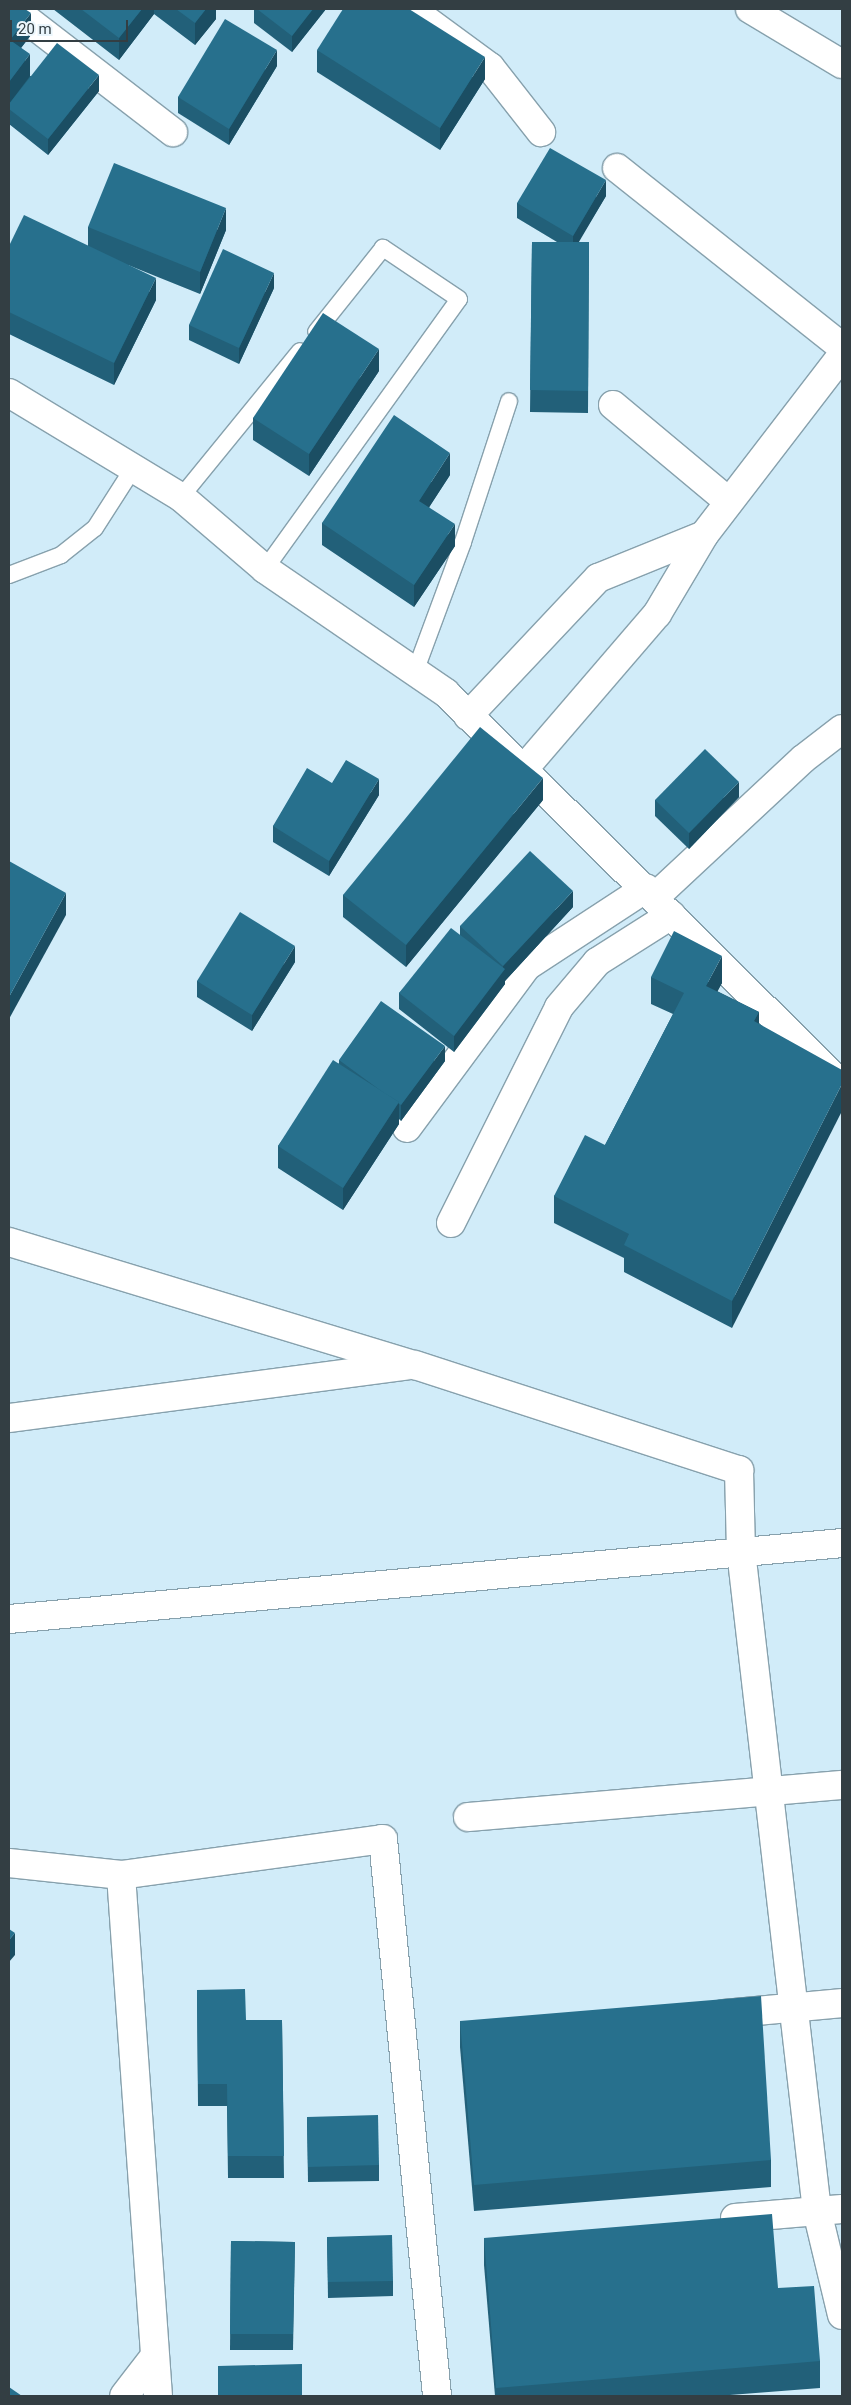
<!DOCTYPE html>
<html>
<head>
<meta charset="utf-8">
<style>
  body { margin:0 }
  #map { position:relative; width:851px; height:2405px; overflow:hidden; background:#d1ecf9; font-family:Roboto,sans-serif }
  div>[style] { position:absolute }
  [style*='--x'] { left:calc(var(--x)*1px); top:calc(var(--y)*1px); width:calc(var(--w)*1px); rotate:calc(var(--a)*1deg) }
  .roads { filter:drop-shadow(1px 0 #87a1ad) drop-shadow(-1px 0 #87a1ad) drop-shadow(0 1px #87a1ad) drop-shadow(0 -1px #87a1ad) }
  .service>* { height:16px; margin:-8px; padding:0 8px; transform-origin:8px; border-radius:8px; background:#fff }
  .minor>* { height:28px; margin:-14px; padding:0 14px; transform-origin:14px; border-radius:14px; background:#fff }
  .tertiary>* { height:28px; margin:-14px; padding:0 14px; transform-origin:14px; border-radius:14px; background:#fff }
  .wall>* { inset:0; background:#226079 }
  .shaded-wall>* { inset:0; background:#1b4e63 }
  .building>* { inset:0; background:#27708d }
  span { translate:-50% -50%; white-space:nowrap; text-align:center; line-height:1.15; -webkit-text-stroke:5px #ebf6fc; paint-order:stroke }
  .frame { position:absolute; inset:0; border:10px solid #333e43; pointer-events:none }
  .scale { position:absolute; left:10px; top:20px; width:118px; height:22px; box-sizing:border-box; border:2px solid #333e43; border-top:0; padding-left:6px; font-size:15px; line-height:18px; white-space:nowrap; color:#333e43; -webkit-text-stroke:4px #ebf6fc; paint-order:stroke }
</style>
</head>
<body>
<div id="map">
  <div class="roads">
    <div class="service">
      <i style="--x:181;--y:497;--w:188;--a:-50.8"></i>
      <i style="--x:265;--y:569;--w:332;--a:-54.3"></i>
      <i style="--x:459;--y:299;--w:92;--a:-146.1"></i>
      <i style="--x:383;--y:248;--w:107;--a:128.6"></i>
      <i style="--x:9;--y:575;--w:56;--a:-21"></i>
      <i style="--x:61;--y:555;--w:43;--a:-38.5"></i>
      <i style="--x:95;--y:528;--w:72;--a:-57.4"></i>
      <i style="--x:415;--y:672;--w:139;--a:-69.7"></i>
      <i style="--x:463;--y:542;--w:148;--a:-71.9"></i>
    </div>
    <div class="minor">
      <i style="--x:13;--y:9;--w:202;--a:37.6"></i>
      <i style="--x:411;--y:9;--w:98;--a:36.3"></i>
      <i style="--x:490;--y:67;--w:83;--a:51.9"></i>
      <i style="--x:750;--y:9;--w:107;--a:30.9"></i>
      <i style="--x:617;--y:168;--w:288;--a:38.5"></i>
      <i style="--x:613;--y:405;--w:151;--a:39.9"></i>
      <i style="--x:704;--y:535;--w:227;--a:-52.5"></i>
      <i style="--x:468;--y:716;--w:190;--a:-46.7"></i>
      <i style="--x:598;--y:578;--w:114;--a:-22.1"></i>
      <i style="--x:704;--y:535;--w:92;--a:120.7"></i>
      <i style="--x:657;--y:614;--w:206;--a:130.7"></i>
      <i style="--x:655;--y:897;--w:202;--a:-43"></i>
      <i style="--x:803;--y:759;--w:49;--a:-37.6"></i>
      <i style="--x:407;--y:1128;--w:202;--a:-53.5"></i>
      <i style="--x:527;--y:966;--w:142;--a:-33.2"></i>
      <i style="--x:451;--y:1223;--w:241;--a:-63.4"></i>
      <i style="--x:559;--y:1007;--w:59;--a:-49.8"></i>
      <i style="--x:597;--y:962;--w:88;--a:-32.4"></i>
      <i style="--x:9;--y:1242;--w:424;--a:16.9"></i>
      <i style="--x:415;--y:1365;--w:341;--a:18"></i>
      <i style="--x:739;--y:1470;--w:81;--a:88.6"></i>
      <i style="--x:741;--y:1551;--w:664;--a:83.43"></i>
      <i style="--x:817;--y:2211;--w:107;--a:76.5"></i>
      <i style="--x:9;--y:1418;--w:400;--a:-7.5"></i>
      <i style="--x:9;--y:1619;--w:836;--a:-5.21"></i>
      <i style="--x:468;--y:1817;--w:375;--a:-4.9"></i>
      <i style="--x:9;--y:1863;--w:113;--a:6.1"></i>
      <i style="--x:121;--y:1875;--w:264;--a:-7.8"></i>
      <i style="--x:383;--y:1839;--w:560;--a:84.46"></i>
      <i style="--x:121;--y:1875;--w:522;--a:85.94"></i>
      <i style="--x:724;--y:2014;--w:119;--a:-5.3"></i>
      <i style="--x:735;--y:2218;--w:107;--a:-4.8"></i>
      <i style="--x:124;--y:2396;--w:49;--a:-52.4"></i>
    </div>
    <div class="tertiary">
      <i style="--x:9;--y:393;--w:201;--a:31.2"></i>
      <i style="--x:181;--y:497;--w:111;--a:40.6"></i>
      <i style="--x:265;--y:569;--w:219;--a:34.4"></i>
      <i style="--x:446;--y:693;--w:557;--a:44.71"></i>
    </div>
  </div>
  <div class="wall">
    <i style="clip-path:polygon(9px 9px,31px 35px,21px 48px,30px 76px,99px 91px,48px 155px,9px 124px)"></i>
    <i style="clip-path:polygon(53px 9px,216px 9px,216px 19px,195px 45px,154px 14px,119px 60px)"></i>
    <i style="clip-path:polygon(254px 9px,326px 9px,292px 52px,254px 23px)"></i>
    <i style="clip-path:polygon(317px 50px,485px 79px,440px 150px,317px 72px)"></i>
    <i style="clip-path:polygon(277px 66px,229px 145px,178px 113px,178px 97px)"></i>
    <i style="clip-path:polygon(606px 196px,578px 242px,589px 242px,588px 413px,530px 412px,532px 242px,557px 242px,517px 218px,517px 203px)"></i>
    <i style="clip-path:polygon(88px 227px,226px 230px,200px 294px,128px 265px,156px 300px,114px 385px,9px 334px,9px 246px,88px 246px)"></i>
    <i style="clip-path:polygon(274px 288px,239px 364px,189px 340px,189px 325px)"></i>
    <i style="clip-path:polygon(379px 371px,309px 476px,253px 440px,253px 418px)"></i>
    <i style="clip-path:polygon(450px 475px,429px 507px,455px 546px,414px 607px,322px 545px,322px 523px)"></i>
    <i style="clip-path:polygon(332px 783px,379px 795px,329px 876px,273px 842px,273px 826px)"></i>
    <i style="clip-path:polygon(739px 797px,689px 849px,655px 816px,655px 800px)"></i>
    <i style="clip-path:polygon(543px 800px,406px 967px,343px 917px,343px 895px)"></i>
    <i style="clip-path:polygon(573px 907px,505px 981px,505px 984px,454px 1052px,399px 1009px,399px 993px,460px 935px,460px 926px)"></i>
    <i style="clip-path:polygon(295px 962px,252px 1031px,197px 997px,197px 981px)"></i>
    <i style="clip-path:polygon(651px 977px,722px 983px,717px 991px,759px 1012px,732px 1328px,624px 1272px,624px 1258px,554px 1223px,554px 1196px,605px 1145px,673px 1014px,651px 1004px)"></i>
    <i style="clip-path:polygon(339px 1060px,445px 1061px,401px 1121px,399px 1119px,399px 1124px,343px 1210px,278px 1168px,278px 1146px,339px 1063px)"></i>
    <i style="clip-path:polygon(197px 1990px,246px 2020px,282px 2020px,284px 2178px,228px 2178px,227px 2106px,198px 2106px)"></i>
    <i style="clip-path:polygon(460px 2021px,771px 2160px,771px 2187px,474px 2211px,460px 2047px)"></i>
    <i style="clip-path:polygon(307px 2117px,379px 2165px,379px 2181px,308px 2182px)"></i>
    <i style="clip-path:polygon(327px 2237px,393px 2281px,393px 2296px,328px 2298px)"></i>
    <i style="clip-path:polygon(484px 2238px,778px 2288px,820px 2361px,820px 2388px,717px 2396px,495px 2396px,484px 2265px)"></i>
    <i style="clip-path:polygon(231px 2241px,295px 2242px,293px 2350px,230px 2350px)"></i>
  </div>
  <div class="shaded-wall">
    <i style="clip-path:polygon(142px 9px,154px 9px,154px 14px,119px 60px,119px 38px)"></i>
    <i style="clip-path:polygon(206px 9px,216px 9px,216px 19px,195px 45px,195px 23px)"></i>
    <i style="clip-path:polygon(313px 9px,326px 9px,292px 52px,292px 36px)"></i>
    <i style="clip-path:polygon(31px 13px,31px 35px,10px 62px,10px 40px)"></i>
    <i style="clip-path:polygon(277px 50px,277px 66px,229px 145px,229px 129px)"></i>
    <i style="clip-path:polygon(30px 54px,30px 76px,9px 104px,9px 82px)"></i>
    <i style="clip-path:polygon(485px 57px,485px 79px,440px 150px,440px 128px)"></i>
    <i style="clip-path:polygon(99px 75px,99px 91px,48px 155px,48px 139px)"></i>
    <i style="clip-path:polygon(606px 180px,606px 196px,573px 252px,573px 236px)"></i>
    <i style="clip-path:polygon(226px 208px,226px 230px,200px 294px,200px 272px)"></i>
    <i style="clip-path:polygon(274px 273px,274px 288px,239px 364px,239px 348px)"></i>
    <i style="clip-path:polygon(156px 278px,156px 300px,114px 385px,114px 363px)"></i>
    <i style="clip-path:polygon(379px 349px,379px 371px,309px 476px,309px 454px)"></i>
    <i style="clip-path:polygon(450px 453px,450px 475px,419px 523px,419px 501px)"></i>
    <i style="clip-path:polygon(455px 524px,455px 546px,414px 607px,414px 585px)"></i>
    <i style="clip-path:polygon(543px 778px,543px 800px,406px 967px,406px 945px)"></i>
    <i style="clip-path:polygon(379px 779px,379px 795px,329px 876px,329px 861px)"></i>
    <i style="clip-path:polygon(739px 782px,739px 797px,689px 849px,689px 833px)"></i>
    <i style="clip-path:polygon(573px 891px,573px 907px,505px 981px,505px 984px,454px 1052px,454px 1036px,503px 970px,503px 966px)"></i>
    <i style="clip-path:polygon(66px 893px,66px 915px,9px 1019px,9px 997px)"></i>
    <i style="clip-path:polygon(295px 946px,295px 962px,252px 1031px,252px 1015px)"></i>
    <i style="clip-path:polygon(722px 956px,722px 983px,706px 1013px,706px 986px)"></i>
    <i style="clip-path:polygon(759px 1012px,759px 1039px,754px 1021px)"></i>
    <i style="clip-path:polygon(445px 1046px,445px 1061px,401px 1121px,401px 1105px)"></i>
    <i style="clip-path:polygon(842px 1084px,842px 1111px,732px 1328px,732px 1301px)"></i>
    <i style="clip-path:polygon(399px 1102px,399px 1124px,343px 1210px,343px 1188px)"></i>
    <i style="clip-path:polygon(15px 1933px,15px 1955px,9px 1962px,9px 1940px)"></i>
  </div>
  <div class="building">
    <i style="clip-path:polygon(9px 9px,25px 9px,31px 13px,10px 40px,30px 54px,9px 82px)"></i>
    <i style="clip-path:polygon(81px 9px,142px 9px,119px 38px)"></i>
    <i style="clip-path:polygon(176px 9px,206px 9px,195px 23px)"></i>
    <i style="clip-path:polygon(257px 9px,313px 9px,292px 36px)"></i>
    <i style="clip-path:polygon(343px 9px,409px 9px,485px 57px,440px 128px,317px 50px)"></i>
    <i style="clip-path:polygon(225px 19px,277px 50px,229px 129px,178px 97px)"></i>
    <i style="clip-path:polygon(57px 43px,99px 75px,48px 139px,9px 109px,9px 104px)"></i>
    <i style="clip-path:polygon(550px 148px,606px 180px,573px 236px,517px 203px)"></i>
    <i style="clip-path:polygon(114px 163px,226px 208px,200px 272px,88px 227px)"></i>
    <i style="clip-path:polygon(24px 215px,156px 278px,114px 363px,9px 312px,9px 246px)"></i>
    <i style="clip-path:polygon(532px 242px,589px 242px,588px 391px,530px 390px)"></i>
    <i style="clip-path:polygon(223px 249px,274px 273px,239px 348px,189px 325px)"></i>
    <i style="clip-path:polygon(323px 313px,379px 349px,309px 454px,253px 418px)"></i>
    <i style="clip-path:polygon(394px 415px,450px 453px,419px 501px,455px 524px,414px 585px,322px 523px)"></i>
    <i style="clip-path:polygon(480px 727px,543px 778px,406px 945px,343px 895px)"></i>
    <i style="clip-path:polygon(705px 749px,739px 782px,689px 833px,655px 800px)"></i>
    <i style="clip-path:polygon(346px 760px,379px 779px,329px 861px,273px 826px,307px 768px,332px 783px)"></i>
    <i style="clip-path:polygon(530px 851px,573px 891px,503px 966px,460px 926px)"></i>
    <i style="clip-path:polygon(9px 861px,66px 893px,9px 997px)"></i>
    <i style="clip-path:polygon(240px 912px,295px 946px,252px 1015px,197px 981px)"></i>
    <i style="clip-path:polygon(451px 928px,505px 969px,454px 1036px,399px 993px)"></i>
    <i style="clip-path:polygon(674px 931px,722px 956px,706px 986px,759px 1012px,754px 1021px,842px 1070px,842px 1084px,732px 1301px,624px 1245px,629px 1234px,554px 1196px,585px 1135px,605px 1145px,684px 993px,651px 977px)"></i>
    <i style="clip-path:polygon(381px 1001px,445px 1046px,401px 1105px,398px 1103px,399px 1102px,384px 1093px,339px 1060px)"></i>
    <i style="clip-path:polygon(333px 1060px,399px 1102px,343px 1188px,278px 1146px)"></i>
    <i style="clip-path:polygon(9px 1929px,15px 1933px,9px 1940px)"></i>
    <i style="clip-path:polygon(245px 1989px,246px 2020px,282px 2020px,284px 2156px,228px 2156px,227px 2084px,198px 2084px,197px 1990px)"></i>
    <i style="clip-path:polygon(761px 1996px,771px 2160px,474px 2185px,460px 2021px)"></i>
    <i style="clip-path:polygon(378px 2115px,379px 2165px,308px 2167px,307px 2117px)"></i>
    <i style="clip-path:polygon(772px 2214px,778px 2288px,814px 2286px,820px 2361px,496px 2388px,484px 2238px)"></i>
    <i style="clip-path:polygon(392px 2235px,393px 2281px,328px 2282px,327px 2237px)"></i>
    <i style="clip-path:polygon(231px 2241px,295px 2242px,293px 2334px,230px 2334px)"></i>
    <i style="clip-path:polygon(302px 2364px,302px 2396px,218px 2396px,218px 2366px)"></i>
    <i style="clip-path:polygon(9px 2387px,22px 2396px,9px 2396px)"></i>
  </div>
  <div class="frame"></div>
  <div class="scale">20 m</div>
</div>
</body>
</html>
